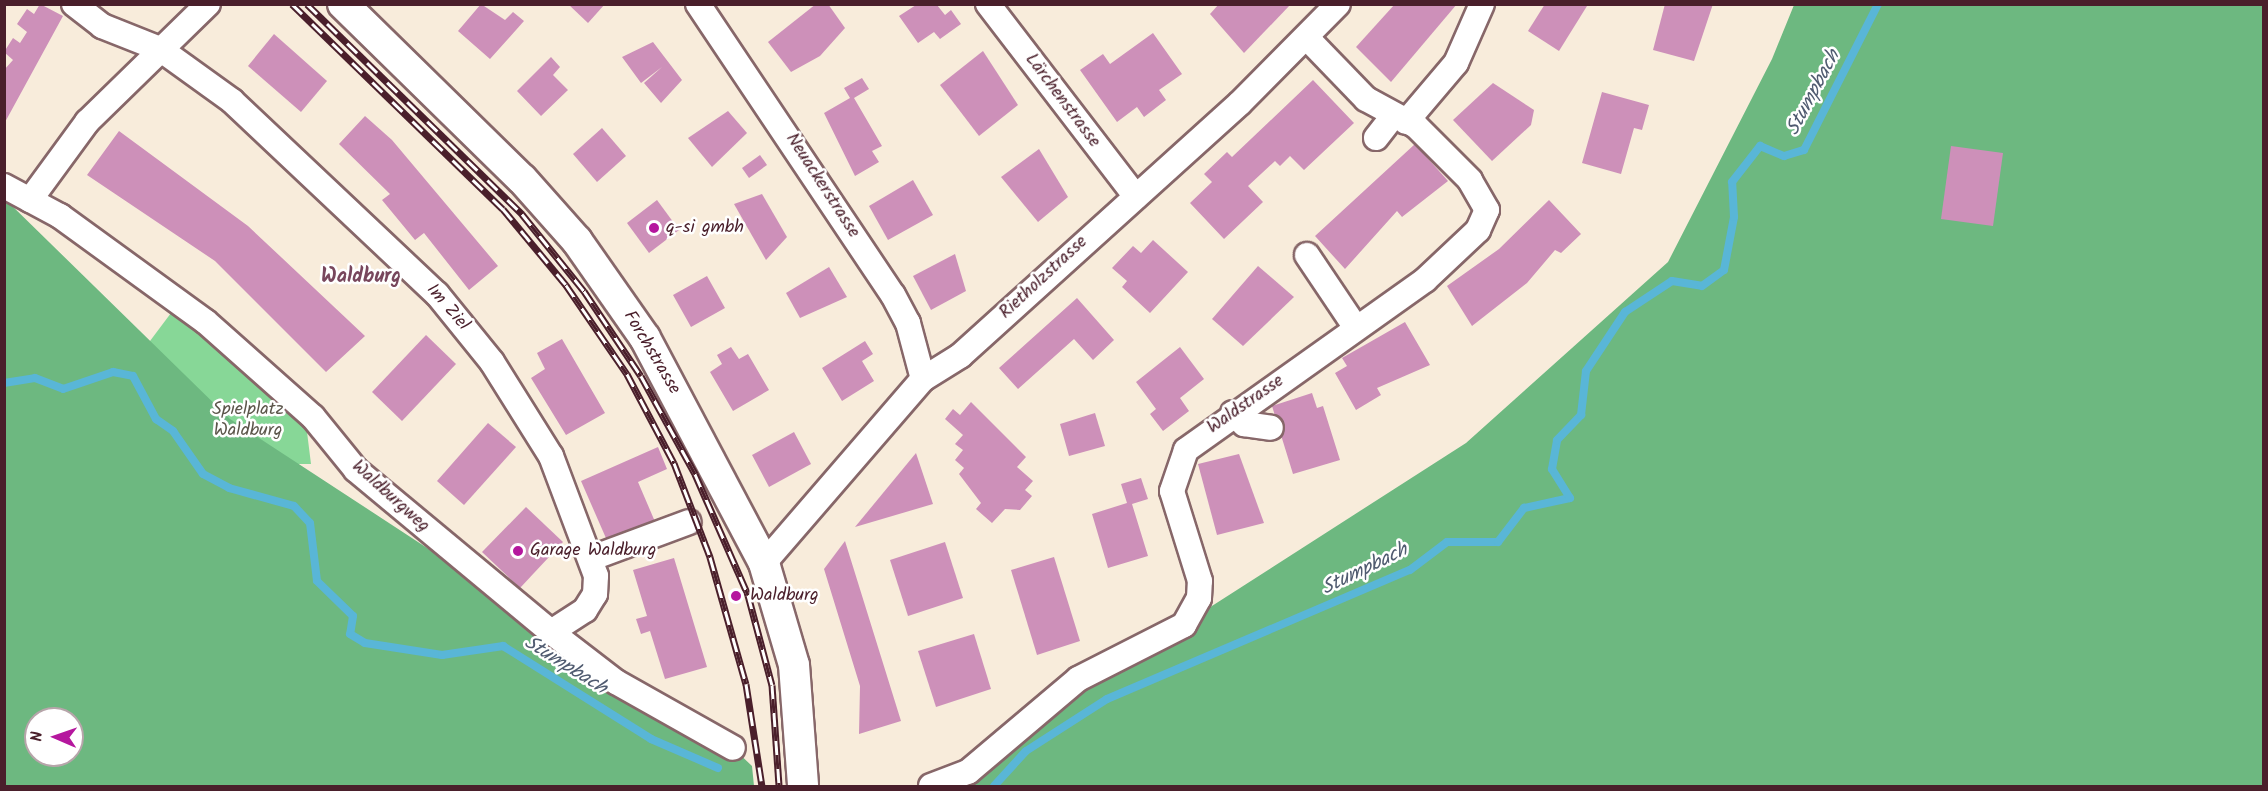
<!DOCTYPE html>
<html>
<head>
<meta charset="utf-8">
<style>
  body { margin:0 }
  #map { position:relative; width:2268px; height:791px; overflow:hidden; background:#f8ecdb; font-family:Kalam,sans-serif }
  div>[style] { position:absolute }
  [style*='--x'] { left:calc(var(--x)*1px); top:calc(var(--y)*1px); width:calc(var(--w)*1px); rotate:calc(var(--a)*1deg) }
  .green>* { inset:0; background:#87d797 }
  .forest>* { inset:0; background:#6db880 }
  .stream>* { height:8px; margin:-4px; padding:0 4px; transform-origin:4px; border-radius:4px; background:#59b6d7 }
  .building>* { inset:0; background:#cd90b9 }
  .roads { filter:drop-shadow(2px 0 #876769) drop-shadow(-2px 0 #876769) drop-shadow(0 2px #876769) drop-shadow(0 -2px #876769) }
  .minor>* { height:24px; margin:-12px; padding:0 12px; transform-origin:12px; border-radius:12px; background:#fff }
  .major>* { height:30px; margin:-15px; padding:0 15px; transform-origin:15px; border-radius:15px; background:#fff }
  .rail>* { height:7px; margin-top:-3.5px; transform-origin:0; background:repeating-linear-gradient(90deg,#fff 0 14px,#4a1f2b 0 28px); box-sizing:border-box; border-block:2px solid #4a1f2b }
  .dots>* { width:16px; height:16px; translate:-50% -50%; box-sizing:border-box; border:3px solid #fff; border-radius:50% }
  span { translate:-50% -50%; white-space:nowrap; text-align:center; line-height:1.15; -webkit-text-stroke:5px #fff; paint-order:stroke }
  .street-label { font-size:18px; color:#4a1f2b }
  .poi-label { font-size:18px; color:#4a1f2b }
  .left { translate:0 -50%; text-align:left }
  .park-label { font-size:18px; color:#5c564b }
  .water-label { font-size:20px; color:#505b70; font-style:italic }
  .neighbourhood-label { font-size:20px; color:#78475d; font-weight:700 }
  .frame { position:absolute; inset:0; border:6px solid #4a1f2b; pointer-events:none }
  .north { position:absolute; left:24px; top:707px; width:60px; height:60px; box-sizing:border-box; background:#fff; border:2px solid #b7a5aa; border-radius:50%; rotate:272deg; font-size:16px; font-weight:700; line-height:24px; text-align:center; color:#4a1f2b }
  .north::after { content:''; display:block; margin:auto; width:21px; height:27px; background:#b5179e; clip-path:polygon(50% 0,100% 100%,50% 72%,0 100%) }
</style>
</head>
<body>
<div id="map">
  <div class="green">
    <i style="clip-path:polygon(174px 309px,306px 424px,311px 464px,233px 464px,135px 361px)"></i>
  </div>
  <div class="forest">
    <i style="clip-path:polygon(1794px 5px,2263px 5px,2263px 786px,931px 786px,1466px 443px,1668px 262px,1772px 59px)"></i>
    <i style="clip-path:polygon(evenodd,4px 198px,230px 419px,733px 748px,752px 766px,754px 786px,5px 786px,4px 198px,36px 719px,72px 719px,72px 755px,36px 755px,36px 719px)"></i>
  </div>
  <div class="stream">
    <i style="--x:4;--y:383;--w:31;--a:-9"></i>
    <i style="--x:35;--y:378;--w:30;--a:21"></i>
    <i style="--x:63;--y:389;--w:53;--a:-18.8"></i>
    <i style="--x:113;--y:372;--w:20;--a:11"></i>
    <i style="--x:133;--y:376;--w:49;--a:61.9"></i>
    <i style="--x:156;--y:419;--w:21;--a:35"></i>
    <i style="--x:173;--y:431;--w:52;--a:55.1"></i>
    <i style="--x:203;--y:474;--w:30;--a:28"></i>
    <i style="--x:229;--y:488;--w:67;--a:15.5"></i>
    <i style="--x:294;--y:506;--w:23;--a:47"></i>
    <i style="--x:310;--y:523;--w:58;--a:83.1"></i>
    <i style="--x:317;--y:581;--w:50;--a:44.2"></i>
    <i style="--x:353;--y:616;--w:18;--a:99"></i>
    <i style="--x:350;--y:634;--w:17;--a:31"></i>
    <i style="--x:365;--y:643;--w:78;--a:8.9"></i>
    <i style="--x:442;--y:655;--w:62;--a:-8.4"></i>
    <i style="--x:503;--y:646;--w:175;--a:32.1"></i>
    <i style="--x:651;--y:739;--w:73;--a:23.4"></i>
    <i style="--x:994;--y:786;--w:47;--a:-47.6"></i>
    <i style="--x:1026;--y:751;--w:96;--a:-32.7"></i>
    <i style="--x:1107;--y:699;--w:329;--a:-23.1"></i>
    <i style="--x:1410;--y:570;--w:46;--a:-37.1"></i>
    <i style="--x:1447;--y:542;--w:51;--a:0"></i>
    <i style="--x:1498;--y:542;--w:43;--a:-52.6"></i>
    <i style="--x:1524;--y:508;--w:47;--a:-12.3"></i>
    <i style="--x:1570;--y:498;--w:34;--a:-122"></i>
    <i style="--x:1552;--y:469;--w:29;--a:-80"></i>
    <i style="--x:1557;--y:440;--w:35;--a:-46"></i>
    <i style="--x:1581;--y:415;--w:44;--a:-83.5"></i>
    <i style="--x:1586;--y:371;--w:71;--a:-56.5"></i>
    <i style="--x:1625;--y:312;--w:56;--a:-33.4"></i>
    <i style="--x:1672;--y:281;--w:30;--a:9"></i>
    <i style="--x:1702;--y:286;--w:27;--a:-36"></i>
    <i style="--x:1724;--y:270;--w:54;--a:-79.3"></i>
    <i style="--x:1734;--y:217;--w:35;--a:-93"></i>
    <i style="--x:1732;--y:182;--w:46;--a:-52.1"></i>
    <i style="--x:1760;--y:146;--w:26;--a:23"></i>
    <i style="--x:1784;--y:156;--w:21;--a:-17"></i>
    <i style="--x:1804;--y:150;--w:164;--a:-63.1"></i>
  </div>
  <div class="building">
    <i style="clip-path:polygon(40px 4px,63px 16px,4px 124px,4px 70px,13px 60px,4px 52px,13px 38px,20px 43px,27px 32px,17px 24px,27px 9px,34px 14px)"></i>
    <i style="clip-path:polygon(481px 4px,505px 20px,513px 12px,524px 21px,490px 59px,458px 31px)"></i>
    <i style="clip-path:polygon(568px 4px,605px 4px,588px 23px)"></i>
    <i style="clip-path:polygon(816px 4px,828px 4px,845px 28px,820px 56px,791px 72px,768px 42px)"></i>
    <i style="clip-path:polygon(1219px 4px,1291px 4px,1244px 53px,1210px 14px)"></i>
    <i style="clip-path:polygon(1395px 4px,1457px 4px,1391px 82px,1356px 47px)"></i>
    <i style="clip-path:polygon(1545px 4px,1587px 6px,1559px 51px,1528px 31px)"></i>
    <i style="clip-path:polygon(1665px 4px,1713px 4px,1694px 61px,1653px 50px)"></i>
    <i style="clip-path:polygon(916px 5px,937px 5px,945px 15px,951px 10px,961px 24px,940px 39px,934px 32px,918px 43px,899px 16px)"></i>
    <i style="clip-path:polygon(1153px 33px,1182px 74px,1159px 90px,1166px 100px,1144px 117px,1137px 107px,1117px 122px,1080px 70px,1103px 54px,1110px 64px)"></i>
    <i style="clip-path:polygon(274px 34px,327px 81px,301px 112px,248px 66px)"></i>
    <i style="clip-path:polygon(653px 42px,682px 80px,661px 103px,644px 83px,662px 67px,641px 83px,622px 57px)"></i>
    <i style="clip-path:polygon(983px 51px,1018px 105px,979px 136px,940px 85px)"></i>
    <i style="clip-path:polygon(551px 57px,560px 67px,553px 75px,568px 90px,541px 116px,517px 91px)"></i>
    <i style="clip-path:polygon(862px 78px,869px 89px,854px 98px,882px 146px,872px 151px,879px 162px,855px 176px,824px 113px,850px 98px,844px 88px)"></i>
    <i style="clip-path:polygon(1313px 80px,1354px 123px,1304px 170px,1290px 156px,1280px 166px,1275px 161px,1248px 186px,1263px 202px,1224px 239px,1190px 203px,1212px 182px,1204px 174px,1227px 152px,1232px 157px)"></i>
    <i style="clip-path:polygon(1493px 83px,1534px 110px,1531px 125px,1492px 161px,1453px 120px)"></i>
    <i style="clip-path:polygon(1602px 92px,1649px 105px,1642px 130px,1634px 128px,1621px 174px,1582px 163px)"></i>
    <i style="clip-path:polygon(728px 111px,747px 133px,712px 167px,688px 138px)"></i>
    <i style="clip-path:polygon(365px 116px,392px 140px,498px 266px,469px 290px,424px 233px,415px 240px,382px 200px,390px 194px,339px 144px)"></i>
    <i style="clip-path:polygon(602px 128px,626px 156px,597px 182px,573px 154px)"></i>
    <i style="clip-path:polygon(119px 131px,248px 226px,365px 336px,326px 372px,215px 261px,87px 175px)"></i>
    <i style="clip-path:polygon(1415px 144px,1448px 181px,1402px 217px,1397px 211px,1345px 269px,1315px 236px)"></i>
    <i style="clip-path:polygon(1951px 146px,2003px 153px,1993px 226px,1941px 219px)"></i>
    <i style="clip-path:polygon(1039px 149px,1068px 197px,1038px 222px,1001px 177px)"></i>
    <i style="clip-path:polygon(760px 155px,767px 165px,749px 178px,742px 168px)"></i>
    <i style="clip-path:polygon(913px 180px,933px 215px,888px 240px,869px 206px)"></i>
    <i style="clip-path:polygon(762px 194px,787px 237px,766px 260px,734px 204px)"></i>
    <i style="clip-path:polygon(657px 200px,679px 230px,649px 253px,627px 223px)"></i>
    <i style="clip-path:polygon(1549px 200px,1581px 234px,1561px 253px,1555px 250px,1527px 283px,1472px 326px,1447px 286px,1499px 249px)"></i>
    <i style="clip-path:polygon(1153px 240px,1188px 272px,1150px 313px,1122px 287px,1127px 281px,1112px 268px,1133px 246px,1141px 253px)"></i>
    <i style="clip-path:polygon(955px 254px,966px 291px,931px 310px,913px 276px)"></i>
    <i style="clip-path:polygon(1258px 266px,1294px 297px,1243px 346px,1212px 319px)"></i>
    <i style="clip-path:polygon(829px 267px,847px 297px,800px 318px,786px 293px)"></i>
    <i style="clip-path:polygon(707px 276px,725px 308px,691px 327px,673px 295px)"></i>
    <i style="clip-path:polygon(1077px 298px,1114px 340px,1093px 360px,1074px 339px,1018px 389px,999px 368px)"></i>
    <i style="clip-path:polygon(1405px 322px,1430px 365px,1377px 388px,1381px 395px,1356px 410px,1335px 373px,1347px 366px,1342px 358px)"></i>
    <i style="clip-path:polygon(426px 335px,456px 364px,402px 421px,372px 392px)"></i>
    <i style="clip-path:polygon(562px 339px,605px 413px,566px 435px,531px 378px,545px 369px,537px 353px)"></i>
    <i style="clip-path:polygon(865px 341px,873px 354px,862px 361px,874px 381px,842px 401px,822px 368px)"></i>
    <i style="clip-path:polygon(731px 347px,739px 359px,748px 354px,769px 390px,733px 411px,710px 372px,722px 364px,717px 355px)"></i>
    <i style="clip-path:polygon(1180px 347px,1204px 379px,1180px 398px,1189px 411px,1163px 431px,1150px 414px,1156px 409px,1136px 382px)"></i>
    <i style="clip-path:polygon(1312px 393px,1317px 408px,1323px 406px,1340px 460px,1293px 474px,1272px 406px)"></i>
    <i style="clip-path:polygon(971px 402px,1026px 457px,1017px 467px,1033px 481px,1025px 490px,1032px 496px,1020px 510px,1005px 509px,992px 523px,976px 509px,981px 503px,959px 474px,964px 468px,955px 460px,963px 450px,955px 444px,963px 435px,945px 419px,953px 409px,960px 415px)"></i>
    <i style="clip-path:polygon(1095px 413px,1105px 446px,1069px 456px,1060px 424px)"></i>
    <i style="clip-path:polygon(488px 423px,516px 447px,464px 505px,437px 481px)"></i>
    <i style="clip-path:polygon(794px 432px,811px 464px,769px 487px,752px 455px)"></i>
    <i style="clip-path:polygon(658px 447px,667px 469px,638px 482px,656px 524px,609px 545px,581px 481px)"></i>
    <i style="clip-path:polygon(916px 453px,933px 504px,855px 527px)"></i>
    <i style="clip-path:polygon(1239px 454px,1264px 523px,1217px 535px,1198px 464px)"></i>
    <i style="clip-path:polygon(1141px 478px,1148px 499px,1132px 504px,1148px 556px,1108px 568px,1092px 514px,1127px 503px,1121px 484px)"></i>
    <i style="clip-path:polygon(526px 507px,563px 542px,520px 588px,482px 552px)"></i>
    <i style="clip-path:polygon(845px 541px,901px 721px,859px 734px,860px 686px,824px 569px)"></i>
    <i style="clip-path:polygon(945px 542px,963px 598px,908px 616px,890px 560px)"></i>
    <i style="clip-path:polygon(1054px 557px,1080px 641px,1037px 655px,1011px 570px)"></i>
    <i style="clip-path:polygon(674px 558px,707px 667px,665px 679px,650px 631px,641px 634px,636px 619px,647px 616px,633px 570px)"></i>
    <i style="clip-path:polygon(974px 634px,991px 689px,936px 707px,918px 651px)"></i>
  </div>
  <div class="roads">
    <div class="minor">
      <i style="--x:74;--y:4;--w:36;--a:38"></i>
      <i style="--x:102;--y:26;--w:62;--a:21.6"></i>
      <i style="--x:160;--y:49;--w:89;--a:35.8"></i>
      <i style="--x:232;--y:101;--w:282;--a:43.3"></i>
      <i style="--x:437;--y:294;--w:87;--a:51"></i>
      <i style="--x:492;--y:362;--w:111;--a:57.9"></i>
      <i style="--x:551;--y:456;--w:128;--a:69.4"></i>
      <i style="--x:596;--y:576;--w:18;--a:93"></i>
      <i style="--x:595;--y:594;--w:19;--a:122"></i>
      <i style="--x:585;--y:610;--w:40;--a:147.1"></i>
      <i style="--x:698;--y:4;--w:350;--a:56.2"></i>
      <i style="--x:893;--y:295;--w:32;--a:62"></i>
      <i style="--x:908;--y:323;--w:58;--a:75"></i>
      <i style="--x:988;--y:4;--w:243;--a:52.5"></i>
      <i style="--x:1406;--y:122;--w:77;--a:-49.7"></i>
      <i style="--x:1456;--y:63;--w:64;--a:-66.2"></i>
      <i style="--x:1376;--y:138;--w:29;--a:-52"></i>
      <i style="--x:4;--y:186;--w:64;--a:28.2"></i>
      <i style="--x:60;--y:216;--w:180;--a:36"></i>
      <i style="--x:206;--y:322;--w:143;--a:41.6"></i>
      <i style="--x:313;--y:417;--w:68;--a:50.9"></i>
      <i style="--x:356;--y:470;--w:254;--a:39.7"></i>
      <i style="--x:551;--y:632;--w:82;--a:37.6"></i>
      <i style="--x:616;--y:682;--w:134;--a:29.4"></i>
      <i style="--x:30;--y:200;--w:97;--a:-53.8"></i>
      <i style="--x:87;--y:122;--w:169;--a:-44.3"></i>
      <i style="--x:1307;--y:255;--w:88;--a:56.1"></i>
      <i style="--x:1233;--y:413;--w:16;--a:45"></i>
      <i style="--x:1244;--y:424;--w:27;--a:8"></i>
      <i style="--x:592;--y:558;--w:103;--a:-20.4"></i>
      <i style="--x:764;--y:563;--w:243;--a:-49.2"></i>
      <i style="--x:923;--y:379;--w:44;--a:-31.9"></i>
      <i style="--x:960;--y:356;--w:377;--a:-42.1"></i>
      <i style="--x:1240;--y:103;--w:139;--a:-45.3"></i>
      <i style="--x:931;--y:786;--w:40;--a:-21"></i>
      <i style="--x:968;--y:772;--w:144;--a:-40.2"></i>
      <i style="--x:1078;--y:679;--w:119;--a:-27"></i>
      <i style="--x:1184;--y:625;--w:31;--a:-61"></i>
      <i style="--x:1199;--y:598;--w:17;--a:-87"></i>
      <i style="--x:1200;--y:581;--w:94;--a:-107.3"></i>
      <i style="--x:1172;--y:491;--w:43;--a:-71.1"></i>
      <i style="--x:1186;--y:450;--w:293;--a:-35.4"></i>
      <i style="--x:1425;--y:280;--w:73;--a:-43.3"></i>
      <i style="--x:1478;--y:230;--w:22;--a:-66"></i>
      <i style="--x:1487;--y:210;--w:34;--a:-120"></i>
      <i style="--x:1470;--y:180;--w:76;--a:-135"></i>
      <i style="--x:1416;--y:126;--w:57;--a:-151.6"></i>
      <i style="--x:1366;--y:99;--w:85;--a:-134"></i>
    </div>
    <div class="major">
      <i style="--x:343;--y:4;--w:250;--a:44.4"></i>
      <i style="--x:522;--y:179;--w:83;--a:48.4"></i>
      <i style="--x:577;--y:241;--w:118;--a:55"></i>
      <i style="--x:645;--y:338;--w:255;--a:62.1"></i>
      <i style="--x:764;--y:563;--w:106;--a:73.6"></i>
      <i style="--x:794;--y:665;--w:121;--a:85.7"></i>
    </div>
  </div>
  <div class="rail">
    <i style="--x:292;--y:4;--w:294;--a:44.2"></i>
    <i style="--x:503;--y:209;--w:99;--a:50.3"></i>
    <i style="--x:566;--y:285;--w:108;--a:55.6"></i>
    <i style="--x:627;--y:374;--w:101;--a:62.2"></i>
    <i style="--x:674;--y:463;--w:101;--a:69"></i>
    <i style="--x:710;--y:557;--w:132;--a:74.2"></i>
    <i style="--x:746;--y:684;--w:103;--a:81.1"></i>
    <i style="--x:307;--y:4;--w:301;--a:44.3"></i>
    <i style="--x:522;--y:214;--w:99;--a:51.2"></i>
    <i style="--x:584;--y:291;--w:102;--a:56.2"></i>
    <i style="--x:641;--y:376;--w:112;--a:61.1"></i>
    <i style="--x:695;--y:474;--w:132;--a:66.3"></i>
    <i style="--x:748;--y:595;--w:93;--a:75.1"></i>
    <i style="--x:772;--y:685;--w:101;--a:86"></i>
  </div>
  <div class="dots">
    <i style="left:654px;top:228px;background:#b5179e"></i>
    <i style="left:518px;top:551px;background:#b5179e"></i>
    <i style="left:736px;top:596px;background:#b5179e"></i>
  </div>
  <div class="street-label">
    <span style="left:1062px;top:101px;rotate:53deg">Lärchenstrasse</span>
    <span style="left:822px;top:186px;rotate:57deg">Neuackerstrasse</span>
    <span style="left:1044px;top:278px;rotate:-43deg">Rietholzstrasse</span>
    <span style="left:447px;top:308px;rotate:49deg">Im Ziel</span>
    <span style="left:651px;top:353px;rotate:59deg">Forchstrasse</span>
    <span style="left:1246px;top:405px;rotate:-35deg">Waldstrasse</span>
    <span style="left:390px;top:497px;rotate:42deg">Waldburgweg</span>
  </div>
  <div class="poi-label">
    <span class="left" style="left:666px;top:228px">q-si gmbh</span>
    <span class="left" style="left:530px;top:551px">Garage Waldburg</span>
    <span class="left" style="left:750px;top:596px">Waldburg</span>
  </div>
  <div class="park-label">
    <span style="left:248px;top:421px">Spielplatz<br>Waldburg</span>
  </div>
  <div class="water-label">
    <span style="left:1814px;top:93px;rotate:-62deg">Stumpbach</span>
    <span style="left:1365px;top:570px;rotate:-26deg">Stumpbach</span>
    <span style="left:565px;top:666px;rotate:32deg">Stumpbach</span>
  </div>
  <div class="neighbourhood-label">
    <span style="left:361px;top:277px">Waldburg</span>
  </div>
  <div class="frame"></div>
  <div class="north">N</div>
</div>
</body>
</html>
